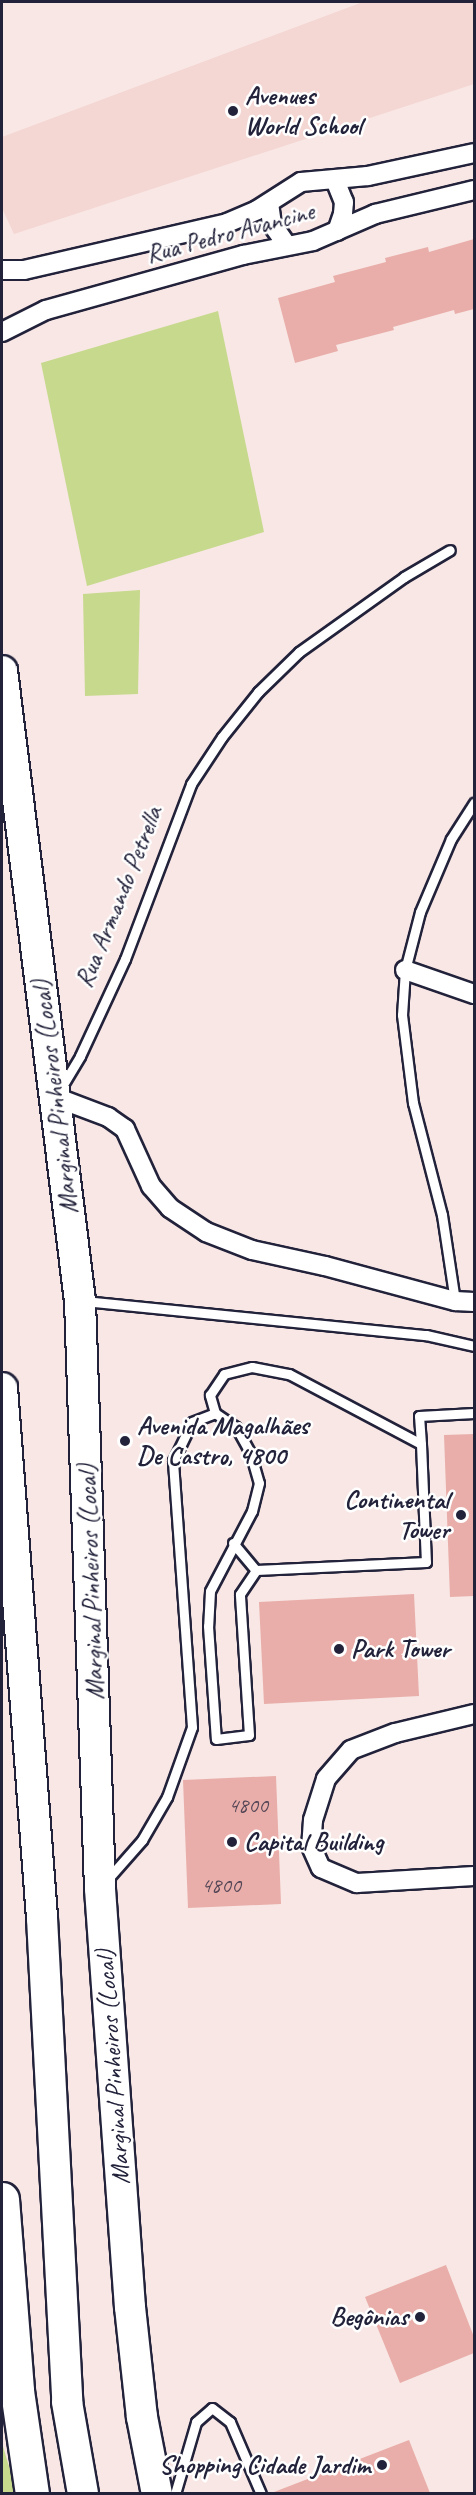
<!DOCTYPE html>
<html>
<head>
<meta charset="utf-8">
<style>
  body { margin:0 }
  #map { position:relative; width:476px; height:2495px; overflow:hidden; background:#f8e7e5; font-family:Caveat,sans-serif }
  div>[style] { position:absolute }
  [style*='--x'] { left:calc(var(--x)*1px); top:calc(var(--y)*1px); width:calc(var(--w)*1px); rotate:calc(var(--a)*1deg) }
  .built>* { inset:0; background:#f4d6d3 }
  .green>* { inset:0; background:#c7d98d }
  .building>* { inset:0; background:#e9aea9 }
  .roads { filter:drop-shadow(2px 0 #22223b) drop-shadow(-2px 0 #22223b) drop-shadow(0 2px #22223b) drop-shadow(0 -2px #22223b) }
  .service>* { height:9px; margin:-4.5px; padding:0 4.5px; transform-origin:4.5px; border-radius:4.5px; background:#fff }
  .minor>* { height:18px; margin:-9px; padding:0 9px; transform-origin:9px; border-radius:9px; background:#fff }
  .trunk>* { height:30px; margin:-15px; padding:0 15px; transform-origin:15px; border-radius:15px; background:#fff }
  .motorway>* { height:33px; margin:-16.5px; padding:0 16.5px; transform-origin:16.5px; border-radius:16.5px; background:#fff }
  .dots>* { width:16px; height:16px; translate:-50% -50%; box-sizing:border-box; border:3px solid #fff; border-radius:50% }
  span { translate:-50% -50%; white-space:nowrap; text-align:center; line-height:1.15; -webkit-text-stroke:5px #fff; paint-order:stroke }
  .number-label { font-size:22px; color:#544556 }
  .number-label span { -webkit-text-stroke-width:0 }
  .poi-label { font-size:26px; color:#22223b; font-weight:700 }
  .left { translate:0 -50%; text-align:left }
  .right { translate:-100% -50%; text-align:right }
  .street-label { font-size:26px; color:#22223b }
  .frame { position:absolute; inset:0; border:3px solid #22223b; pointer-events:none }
</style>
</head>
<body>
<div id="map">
  <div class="built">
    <i style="clip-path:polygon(363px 2px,474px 2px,474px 84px,14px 234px,2px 208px,2px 137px)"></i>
  </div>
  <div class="green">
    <i style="clip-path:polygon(218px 311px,264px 532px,87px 586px,41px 363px)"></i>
    <i style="clip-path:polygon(140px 590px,138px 694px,85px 696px,83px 594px)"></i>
    <i style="clip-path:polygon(2px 2443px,17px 2493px,2px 2493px)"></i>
  </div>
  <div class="building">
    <i style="clip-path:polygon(474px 239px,474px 309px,455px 314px,454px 310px,393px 327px,394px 330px,336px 345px,338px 351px,295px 363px,278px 298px,335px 282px,333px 276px,386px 262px,385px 258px,428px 247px,429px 252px)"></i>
    <i style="clip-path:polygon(474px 1434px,474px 1596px,450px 1597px,444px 1435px)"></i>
    <i style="clip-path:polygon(414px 1594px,419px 1696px,264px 1704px,259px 1602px)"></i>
    <i style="clip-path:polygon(276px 1776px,281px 1904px,188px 1908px,183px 1780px)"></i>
    <i style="clip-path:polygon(446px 2265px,474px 2337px,474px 2353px,400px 2383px,365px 2297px)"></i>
    <i style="clip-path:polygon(409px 2440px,430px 2493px,274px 2493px,274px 2492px)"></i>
  </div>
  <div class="roads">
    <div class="service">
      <i style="--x:61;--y:1088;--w:37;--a:-59"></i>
      <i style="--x:80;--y:1056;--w:107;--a:-65.1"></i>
      <i style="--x:125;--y:959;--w:187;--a:-69.3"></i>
      <i style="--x:191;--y:784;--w:56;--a:-56.6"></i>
      <i style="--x:222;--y:737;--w:58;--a:-51.3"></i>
      <i style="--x:258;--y:692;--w:57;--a:-44.3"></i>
      <i style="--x:299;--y:652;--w:129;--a:-35.5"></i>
      <i style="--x:404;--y:577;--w:53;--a:-30.4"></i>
      <i style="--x:84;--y:1301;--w:344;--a:5.7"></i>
      <i style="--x:426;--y:1335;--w:49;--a:12.9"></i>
      <i style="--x:455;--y:1301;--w:87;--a:-98.6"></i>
      <i style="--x:442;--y:1215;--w:116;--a:-104.5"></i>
      <i style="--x:413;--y:1103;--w:89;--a:-97.1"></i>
      <i style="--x:402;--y:1015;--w:45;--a:-86.2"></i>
      <i style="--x:405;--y:970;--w:60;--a:-75.5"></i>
      <i style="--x:420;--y:912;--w:79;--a:-67"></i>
      <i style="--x:451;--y:839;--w:43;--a:-57.4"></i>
      <i style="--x:215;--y:1413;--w:19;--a:-106"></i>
      <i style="--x:210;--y:1395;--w:25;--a:-56"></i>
      <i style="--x:224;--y:1374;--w:29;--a:-14"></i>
      <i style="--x:252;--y:1367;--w:38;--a:11"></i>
      <i style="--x:289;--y:1374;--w:149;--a:27.9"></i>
      <i style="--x:421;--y:1444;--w:118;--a:87.6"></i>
      <i style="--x:426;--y:1562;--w:170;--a:177.3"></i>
      <i style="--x:421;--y:1444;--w:28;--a:-94"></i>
      <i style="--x:419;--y:1416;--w:55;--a:-3.1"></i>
      <i style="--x:233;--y:1543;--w:35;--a:50"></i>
      <i style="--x:106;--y:1881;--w:55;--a:-48.7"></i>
      <i style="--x:142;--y:1840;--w:50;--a:-59.8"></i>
      <i style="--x:167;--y:1797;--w:74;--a:-70.3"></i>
      <i style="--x:192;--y:1727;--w:267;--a:-94.1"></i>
      <i style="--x:173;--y:1461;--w:43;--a:-64"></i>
      <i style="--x:192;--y:1422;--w:25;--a:-21"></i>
      <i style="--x:215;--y:1413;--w:25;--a:34"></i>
      <i style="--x:236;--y:1427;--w:29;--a:61"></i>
      <i style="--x:250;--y:1452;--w:32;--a:74"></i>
      <i style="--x:259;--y:1483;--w:29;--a:104"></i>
      <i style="--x:252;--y:1511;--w:90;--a:117.7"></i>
      <i style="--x:210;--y:1591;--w:35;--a:93"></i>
      <i style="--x:208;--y:1626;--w:113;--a:86"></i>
      <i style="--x:216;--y:1739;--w:33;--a:-7"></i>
      <i style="--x:249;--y:1735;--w:141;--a:-93.7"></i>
      <i style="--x:240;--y:1594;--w:29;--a:-56"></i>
      <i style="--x:175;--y:2494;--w:75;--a:-73.7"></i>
      <i style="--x:196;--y:2422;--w:21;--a:-41"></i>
      <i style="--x:212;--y:2408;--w:23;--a:38"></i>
      <i style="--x:230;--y:2422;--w:78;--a:66.7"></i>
    </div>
    <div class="minor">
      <i style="--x:335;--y:180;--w:24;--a:68"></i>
      <i style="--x:344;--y:202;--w:12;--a:95"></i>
      <i style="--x:343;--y:214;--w:18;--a:109"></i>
      <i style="--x:269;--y:203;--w:21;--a:82"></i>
      <i style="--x:272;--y:224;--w:24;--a:55"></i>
      <i style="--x:2;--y:270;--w:22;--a:0"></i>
      <i style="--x:24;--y:270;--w:208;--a:-13"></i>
      <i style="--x:227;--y:223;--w:33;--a:-23"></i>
      <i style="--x:257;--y:210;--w:52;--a:-32.5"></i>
      <i style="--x:301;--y:182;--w:67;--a:-5.1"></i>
      <i style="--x:368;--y:176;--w:108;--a:-12.2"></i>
      <i style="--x:2;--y:332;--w:49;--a:-26.6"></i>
      <i style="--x:46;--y:310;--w:205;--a:-15.6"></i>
      <i style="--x:243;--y:255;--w:71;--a:-11.3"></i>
      <i style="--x:313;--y:241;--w:68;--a:-23.5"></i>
      <i style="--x:375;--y:214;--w:102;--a:-13.6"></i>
      <i style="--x:405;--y:970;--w:73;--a:19.2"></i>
      <i style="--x:55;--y:1097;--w:57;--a:20.7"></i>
      <i style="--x:108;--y:1117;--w:21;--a:35"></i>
      <i style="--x:125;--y:1129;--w:63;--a:65.5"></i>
      <i style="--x:151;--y:1186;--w:29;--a:49"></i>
      <i style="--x:170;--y:1208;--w:43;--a:33.7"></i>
      <i style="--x:206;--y:1232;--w:49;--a:21.4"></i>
      <i style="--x:252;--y:1250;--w:75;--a:12.4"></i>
      <i style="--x:325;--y:1266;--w:135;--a:15.1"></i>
      <i style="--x:455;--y:1301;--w:19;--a:3"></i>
      <i style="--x:474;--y:1714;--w:81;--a:166.5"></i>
      <i style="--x:395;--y:1733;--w:47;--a:158.9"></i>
      <i style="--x:351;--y:1750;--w:38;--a:131"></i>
      <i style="--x:326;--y:1779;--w:43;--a:107.6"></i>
      <i style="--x:313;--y:1820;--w:26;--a:94"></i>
      <i style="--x:311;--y:1846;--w:24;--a:66"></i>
      <i style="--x:321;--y:1868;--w:39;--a:23"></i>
      <i style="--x:357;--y:1883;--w:117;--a:-3.4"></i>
    </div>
    <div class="trunk">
      <i style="--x:2;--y:671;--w:635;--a:82.94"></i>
      <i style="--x:80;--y:1301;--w:588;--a:88.05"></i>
      <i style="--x:100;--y:1889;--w:419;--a:85.9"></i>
      <i style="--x:130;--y:2307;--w:111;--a:83.8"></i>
      <i style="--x:142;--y:2417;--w:78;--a:79"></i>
      <i style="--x:2;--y:1388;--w:532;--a:85.68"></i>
      <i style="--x:42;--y:1918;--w:485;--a:87"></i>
      <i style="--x:67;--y:2402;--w:93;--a:80.1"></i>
    </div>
    <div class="motorway">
      <i style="--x:2;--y:2199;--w:193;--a:85.5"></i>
      <i style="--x:17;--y:2391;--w:104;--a:81.7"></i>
    </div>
  </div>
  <div class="dots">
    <i style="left:233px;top:111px;background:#22223b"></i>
    <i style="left:125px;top:1441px;background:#22223b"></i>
    <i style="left:461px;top:1515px;background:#22223b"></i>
    <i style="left:339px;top:1649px;background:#22223b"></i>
    <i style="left:232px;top:1842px;background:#22223b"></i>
    <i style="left:420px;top:2317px;background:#22223b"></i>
    <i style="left:382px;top:2465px;background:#22223b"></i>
  </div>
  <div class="number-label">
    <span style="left:248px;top:1806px">4800</span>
    <span style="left:221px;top:1886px">4800</span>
  </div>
  <div class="poi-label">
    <span class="left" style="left:245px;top:111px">Avenues<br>World School</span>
    <span class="left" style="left:137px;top:1441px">Avenida Magalhães<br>De Castro, 4800</span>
    <span class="right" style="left:449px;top:1515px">Continental<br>Tower</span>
    <span class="left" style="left:351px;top:1649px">Park Tower</span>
    <span class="left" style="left:244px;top:1842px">Capital Building</span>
    <span class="right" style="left:408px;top:2317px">Begônias</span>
    <span class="right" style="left:370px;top:2465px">Shopping Cidade Jardim</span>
  </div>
  <div class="street-label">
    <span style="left:230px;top:233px;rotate:-15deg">Rua Pedro Avancine</span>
    <span style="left:119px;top:897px;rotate:-68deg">Rua Armando Petrella</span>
    <span style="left:55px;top:1097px;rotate:-97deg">Marginal Pinheiros (Local)</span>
    <span style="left:91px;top:1582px;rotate:-92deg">Marginal Pinheiros (Local)</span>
    <span style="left:113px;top:2067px;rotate:-94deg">Marginal Pinheiros (Local)</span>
  </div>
  <div class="frame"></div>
</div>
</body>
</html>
